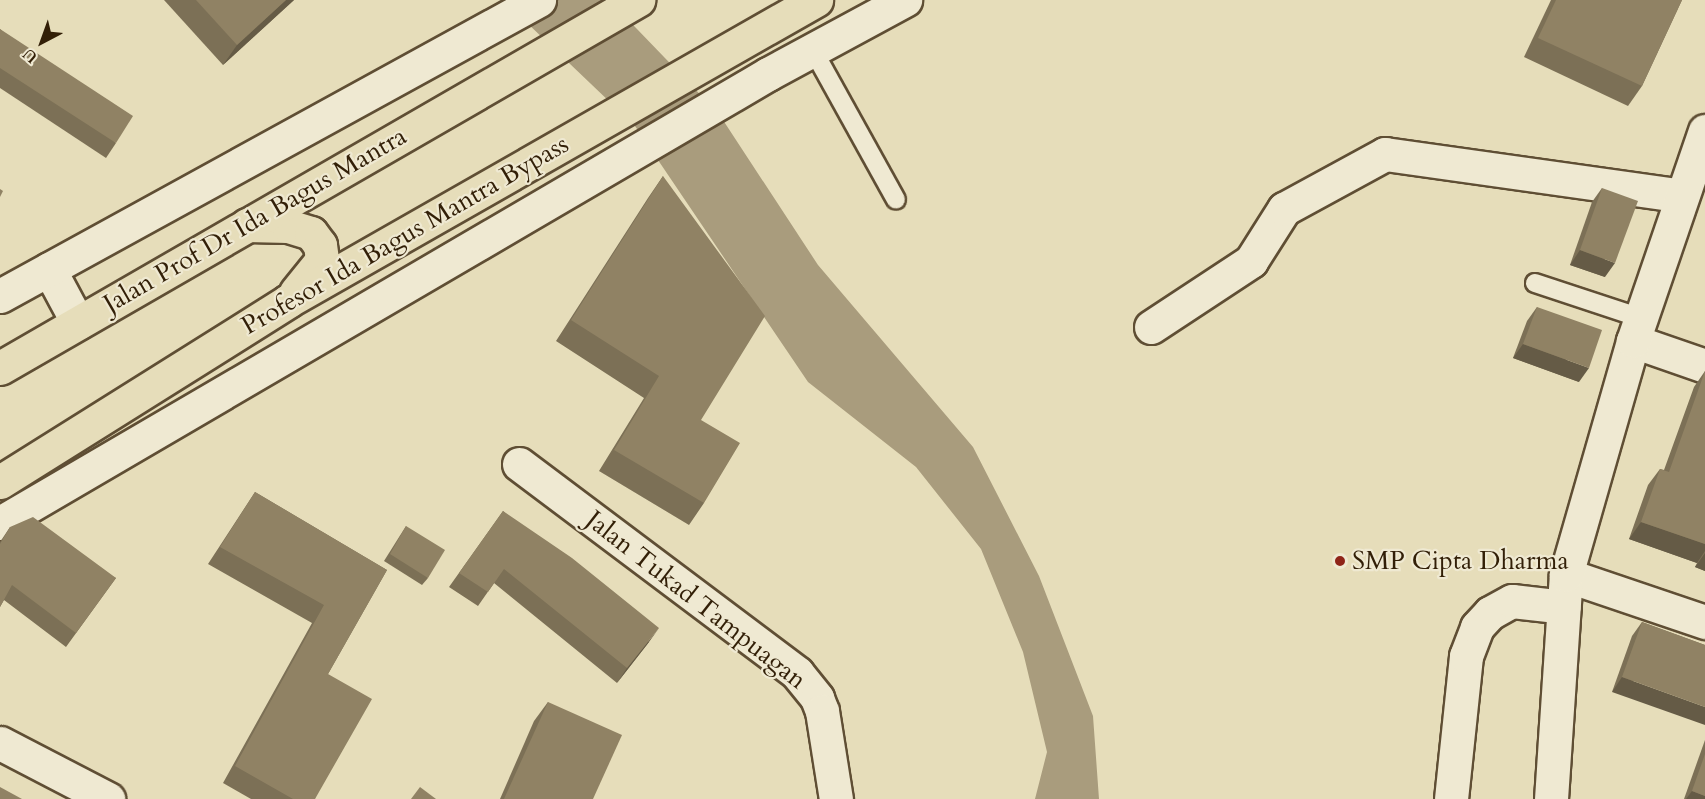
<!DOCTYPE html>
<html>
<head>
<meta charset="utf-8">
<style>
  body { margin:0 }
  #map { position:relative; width:1705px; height:799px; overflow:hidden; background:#e6ddba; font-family:Cardo,serif }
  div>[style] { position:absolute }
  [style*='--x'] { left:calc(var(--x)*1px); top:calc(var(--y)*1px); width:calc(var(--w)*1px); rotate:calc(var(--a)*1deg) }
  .water>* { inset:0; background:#a99c7d }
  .roads { filter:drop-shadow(2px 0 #5f4e34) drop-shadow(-2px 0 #5f4e34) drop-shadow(0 2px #5f4e34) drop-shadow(0 -2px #5f4e34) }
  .service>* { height:18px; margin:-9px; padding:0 9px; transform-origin:9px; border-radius:9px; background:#efe9d2 }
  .minor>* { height:33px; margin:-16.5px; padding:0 16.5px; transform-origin:16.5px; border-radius:16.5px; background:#efe9d2 }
  .tertiary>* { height:33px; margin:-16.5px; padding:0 16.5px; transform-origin:16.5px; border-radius:16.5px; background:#efe9d2 }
  .trunk>* { height:33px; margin:-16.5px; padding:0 16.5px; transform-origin:16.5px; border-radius:16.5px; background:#e6ddba }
  .wall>* { inset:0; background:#7c7056 }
  .shaded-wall>* { inset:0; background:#655b46 }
  .building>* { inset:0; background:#908264 }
  .dots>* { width:16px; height:16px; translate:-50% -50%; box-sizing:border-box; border:3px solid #efe9d2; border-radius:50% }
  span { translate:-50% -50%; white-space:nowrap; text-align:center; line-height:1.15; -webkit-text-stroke:4.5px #efe9d2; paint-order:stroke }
  .street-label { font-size:26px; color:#321f07 }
  .poi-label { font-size:26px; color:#321f07 }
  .left { translate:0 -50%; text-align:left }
  .north { position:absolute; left:12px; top:12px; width:60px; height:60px; -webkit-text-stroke:4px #efe9d2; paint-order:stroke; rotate:221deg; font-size:16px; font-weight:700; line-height:24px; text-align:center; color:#321f07 }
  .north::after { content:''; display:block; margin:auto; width:21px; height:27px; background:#321f07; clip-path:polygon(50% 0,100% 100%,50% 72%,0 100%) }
</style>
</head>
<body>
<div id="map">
  <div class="water">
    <i style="clip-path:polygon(503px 0,609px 0,719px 114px,818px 265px,973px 447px,1039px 576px,1093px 716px,1099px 799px,1035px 799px,1047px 752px,1023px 652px,981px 549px,916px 467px,808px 382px,635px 126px)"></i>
  </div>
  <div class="roads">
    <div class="service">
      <i style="--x:813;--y:50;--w:171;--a:61"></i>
      <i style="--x:1535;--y:283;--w:112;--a:18.3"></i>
    </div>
    <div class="minor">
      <i style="--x:1151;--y:327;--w:120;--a:-33.4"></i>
      <i style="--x:1251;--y:261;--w:62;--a:-57.6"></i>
      <i style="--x:1284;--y:209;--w:115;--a:-28.6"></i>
      <i style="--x:1385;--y:154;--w:300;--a:8"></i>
      <i style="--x:1633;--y:341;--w:76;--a:19.1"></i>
      <i style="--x:519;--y:464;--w:348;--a:36.9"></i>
      <i style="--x:797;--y:673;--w:32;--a:51"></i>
      <i style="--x:817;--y:698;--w:14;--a:69"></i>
      <i style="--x:822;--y:711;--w:89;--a:81"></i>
      <i style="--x:1566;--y:575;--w:147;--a:18.7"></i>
      <i style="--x:0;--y:743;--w:122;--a:27.4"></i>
      <i style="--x:1451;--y:799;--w:144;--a:-84"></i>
      <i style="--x:1466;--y:656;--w:31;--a:-69"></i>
      <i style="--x:1477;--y:627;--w:19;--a:-47"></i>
      <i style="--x:1490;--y:613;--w:25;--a:-29"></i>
      <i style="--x:1512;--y:601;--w:52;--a:6.6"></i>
      <i style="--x:1551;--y:799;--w:225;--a:-86.2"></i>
      <i style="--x:1566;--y:575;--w:243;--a:-74"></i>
      <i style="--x:1633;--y:341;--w:222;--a:-71.1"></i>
    </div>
    <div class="tertiary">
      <i style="--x:49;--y:269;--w:61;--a:61.8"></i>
      <i style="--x:0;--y:296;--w:615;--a:-28.77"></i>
      <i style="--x:0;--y:523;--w:890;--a:-30.31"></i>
      <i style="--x:768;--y:74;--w:156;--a:-28.4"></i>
    </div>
    <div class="trunk">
      <i style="--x:247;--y:225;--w:41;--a:1.4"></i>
      <i style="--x:288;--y:226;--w:24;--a:17"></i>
      <i style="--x:311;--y:233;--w:15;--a:53"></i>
      <i style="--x:320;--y:245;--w:15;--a:82"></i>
      <i style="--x:322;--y:260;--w:41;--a:129.1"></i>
      <i style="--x:0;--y:368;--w:737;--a:-29.98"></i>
      <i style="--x:0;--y:482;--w:340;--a:-32.1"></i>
      <i style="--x:288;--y:301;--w:608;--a:-29.69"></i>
    </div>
  </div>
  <div class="wall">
    <i style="clip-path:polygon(164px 0,294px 0,223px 65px)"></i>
    <i style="clip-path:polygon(1551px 0,1682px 0,1642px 86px,1628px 106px,1524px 57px)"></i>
    <i style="clip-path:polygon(0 29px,116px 143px,106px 158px,0 88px)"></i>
    <i style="clip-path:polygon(663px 176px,701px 420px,704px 503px,689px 525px,599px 471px,644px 398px,556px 341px,648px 198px)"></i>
    <i style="clip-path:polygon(1602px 188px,1605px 277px,1570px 265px,1592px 202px)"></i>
    <i style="clip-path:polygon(1537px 307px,1579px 382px,1513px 358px,1527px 321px)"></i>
    <i style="clip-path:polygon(1705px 371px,1705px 571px,1695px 567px,1697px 563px,1629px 539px,1648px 485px,1660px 469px,1664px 470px,1694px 387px)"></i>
    <i style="clip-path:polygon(255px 492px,387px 570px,328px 674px,315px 799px,251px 799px,223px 783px,312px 623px,208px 564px)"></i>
    <i style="clip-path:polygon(503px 511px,649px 642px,617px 683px,494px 583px,478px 606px,449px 587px)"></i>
    <i style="clip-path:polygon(406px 526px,428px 578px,422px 585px,384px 561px)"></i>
    <i style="clip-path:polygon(10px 527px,116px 578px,66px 647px,4px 600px,0 607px,0 542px)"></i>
    <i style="clip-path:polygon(1642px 622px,1705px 645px,1612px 692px,1632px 636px)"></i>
    <i style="clip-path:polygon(548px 702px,593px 799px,500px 799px,534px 721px)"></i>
    <i style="clip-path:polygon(1705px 740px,1705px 799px,1684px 799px)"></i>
  </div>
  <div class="shaded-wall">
    <i style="clip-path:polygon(286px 0,294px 0,223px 65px,237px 45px)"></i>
    <i style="clip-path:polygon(1580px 250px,1615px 263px,1605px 277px,1570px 265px)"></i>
    <i style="clip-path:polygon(1523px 344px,1589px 368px,1579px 382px,1513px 358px)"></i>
    <i style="clip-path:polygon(1641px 522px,1705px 544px,1705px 551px,1697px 563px,1629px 539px)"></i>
    <i style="clip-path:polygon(1705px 553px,1705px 571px,1695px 567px)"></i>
    <i style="clip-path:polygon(659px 628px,649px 642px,617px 683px,627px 668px)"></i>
    <i style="clip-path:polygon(1622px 677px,1705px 707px,1705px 725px,1612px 692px)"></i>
    <i style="clip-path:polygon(1692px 791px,1705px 796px,1705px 799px,1686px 799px)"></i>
  </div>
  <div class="building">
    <i style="clip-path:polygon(196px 0,286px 0,237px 45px)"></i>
    <i style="clip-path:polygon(1556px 0,1682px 0,1642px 86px,1538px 38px)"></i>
    <i style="clip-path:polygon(0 29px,133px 116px,116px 143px,0 68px)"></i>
    <i style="clip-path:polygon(663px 176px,765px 316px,701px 420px,740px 443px,704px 503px,614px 450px,659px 376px,571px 320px)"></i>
    <i style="clip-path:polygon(1602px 188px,1638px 201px,1615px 263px,1580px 250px)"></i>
    <i style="clip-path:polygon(0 189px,3px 191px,0 197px)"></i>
    <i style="clip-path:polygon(1537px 307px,1602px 330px,1589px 368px,1523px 344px)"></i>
    <i style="clip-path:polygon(1705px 371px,1705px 544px,1641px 522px,1660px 469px,1669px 472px)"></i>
    <i style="clip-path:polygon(255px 492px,387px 570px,328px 674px,372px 699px,315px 799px,293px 799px,235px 766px,324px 605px,220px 547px)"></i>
    <i style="clip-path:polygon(503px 511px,572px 558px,659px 628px,627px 668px,504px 569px,488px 592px,459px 573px)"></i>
    <i style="clip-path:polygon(33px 517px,116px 578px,76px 633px,12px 585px,0 607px,0 544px,10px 527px)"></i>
    <i style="clip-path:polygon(406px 526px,445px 550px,428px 578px,390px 554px)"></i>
    <i style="clip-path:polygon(1642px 622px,1705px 645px,1705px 707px,1622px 677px)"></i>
    <i style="clip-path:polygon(548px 702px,622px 735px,593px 799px,504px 799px)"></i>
    <i style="clip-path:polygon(1705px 754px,1705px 796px,1692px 791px)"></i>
    <i style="clip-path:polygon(0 787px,22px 799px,0 799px)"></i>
    <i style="clip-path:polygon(420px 787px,436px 799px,411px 799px)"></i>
  </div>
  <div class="dots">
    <i style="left:1340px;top:561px;background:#8f2418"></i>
  </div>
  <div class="street-label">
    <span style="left:255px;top:220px;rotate:-30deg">Jalan Prof Dr Ida Bagus Mantra</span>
    <span style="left:405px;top:235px;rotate:-30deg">Profesor Ida Bagus Mantra Bypass</span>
    <span style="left:696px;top:600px;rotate:38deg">Jalan Tukad Tampuagan</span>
  </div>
  <div class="poi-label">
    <span class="left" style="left:1352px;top:561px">SMP Cipta Dharma</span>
  </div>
  <div class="north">U</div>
</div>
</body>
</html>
